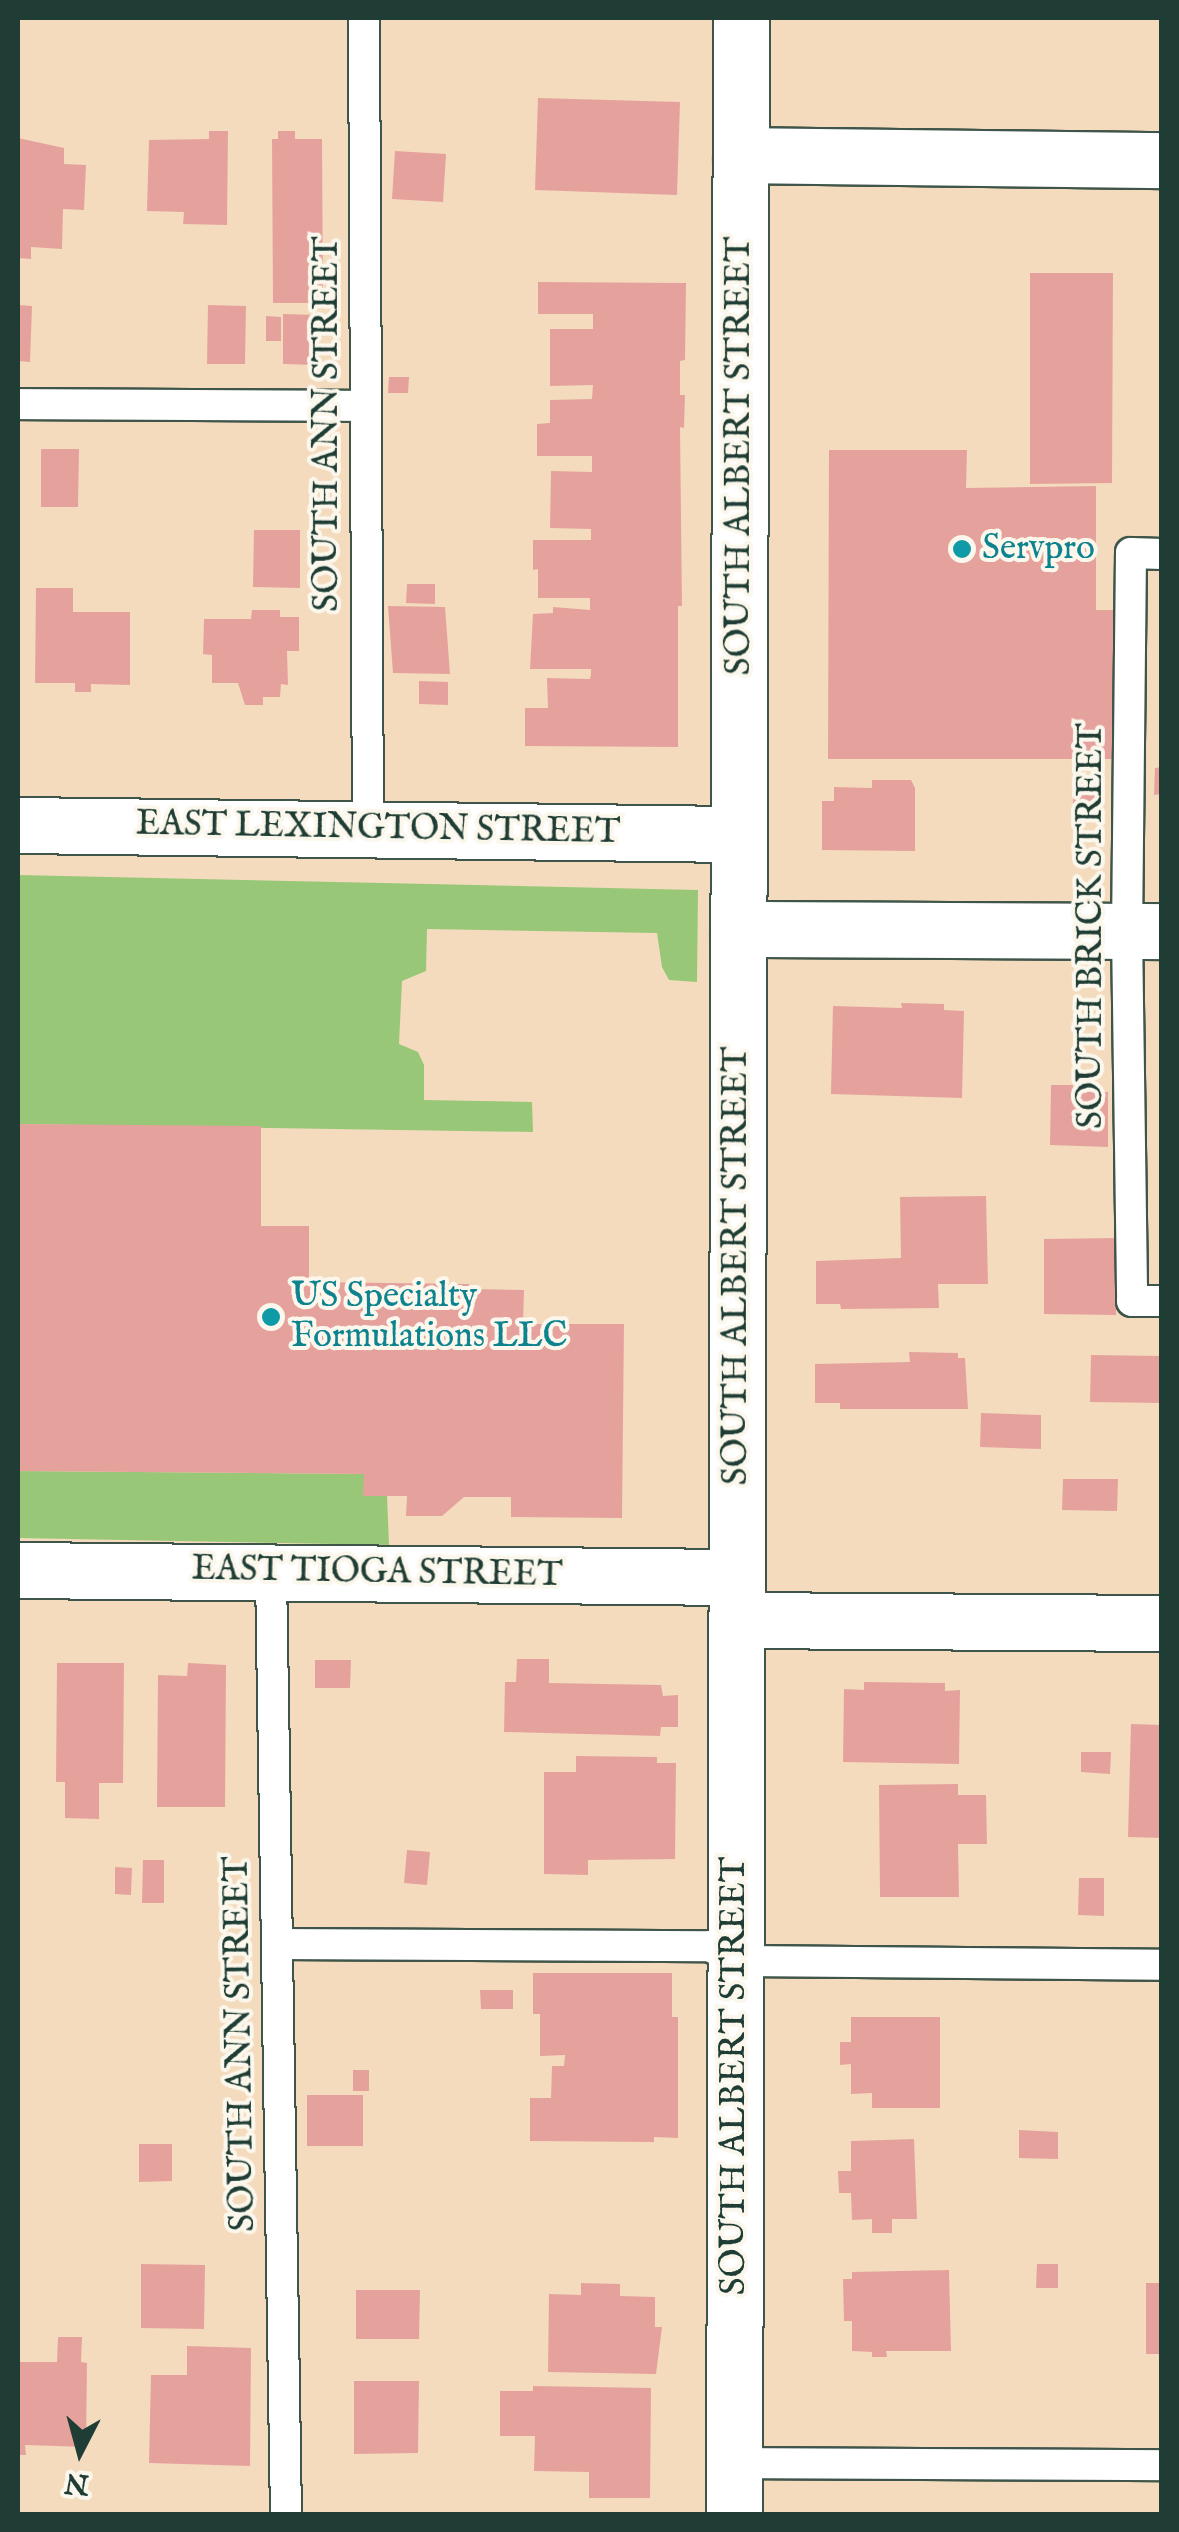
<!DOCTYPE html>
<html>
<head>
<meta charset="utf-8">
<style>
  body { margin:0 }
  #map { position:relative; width:1179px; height:2532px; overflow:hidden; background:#f4dbbe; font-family:"IM FELL English",serif }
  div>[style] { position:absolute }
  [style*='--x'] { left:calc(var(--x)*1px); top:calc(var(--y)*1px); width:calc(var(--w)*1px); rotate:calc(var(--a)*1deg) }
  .green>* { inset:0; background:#98c877 }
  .building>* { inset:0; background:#e5a29c }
  .roads { filter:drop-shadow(2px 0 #3f5549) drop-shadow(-2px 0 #3f5549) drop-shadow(0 2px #3f5549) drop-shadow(0 -2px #3f5549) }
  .service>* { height:30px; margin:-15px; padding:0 15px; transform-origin:15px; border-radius:15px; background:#fff }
  .minor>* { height:55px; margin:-27.5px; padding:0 27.5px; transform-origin:27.5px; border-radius:27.5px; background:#fff }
  .dots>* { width:28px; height:28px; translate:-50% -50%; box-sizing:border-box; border:5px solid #fbf7ec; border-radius:50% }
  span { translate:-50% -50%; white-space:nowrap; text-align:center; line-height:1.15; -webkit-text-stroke:8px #fbf7ec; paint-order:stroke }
  .street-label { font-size:35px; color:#1f3d34 }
  .culture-label { font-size:35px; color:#0d838f }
  .left { translate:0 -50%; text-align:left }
  .frame { position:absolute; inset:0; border:20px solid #1f3d34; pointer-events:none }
  .north { position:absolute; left:30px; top:2402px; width:100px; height:100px; -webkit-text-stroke:8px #fbf7ec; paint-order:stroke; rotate:186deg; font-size:28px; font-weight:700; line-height:40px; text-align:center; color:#1f3d34 }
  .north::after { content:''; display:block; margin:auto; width:35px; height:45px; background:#1f3d34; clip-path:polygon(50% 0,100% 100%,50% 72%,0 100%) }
</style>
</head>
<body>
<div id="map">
  <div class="green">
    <i style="clip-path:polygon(18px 875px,698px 890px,697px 982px,669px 980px,662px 967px,657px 933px,427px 929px,426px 971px,402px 981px,399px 1044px,418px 1052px,424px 1065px,424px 1100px,532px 1102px,533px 1132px,18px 1124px)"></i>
    <i style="clip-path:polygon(18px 1471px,364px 1474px,387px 1496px,389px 1545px,18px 1538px)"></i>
  </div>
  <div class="building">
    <i style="clip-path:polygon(538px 98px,680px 102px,677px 195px,535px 190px)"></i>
    <i style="clip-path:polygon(209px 131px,228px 131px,227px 225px,183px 224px,184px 212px,147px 211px,149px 140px,209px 139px)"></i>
    <i style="clip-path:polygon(278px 131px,295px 131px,295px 139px,322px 139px,323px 303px,273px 303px,272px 139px,278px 139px)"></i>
    <i style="clip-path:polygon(18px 138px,64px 148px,64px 164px,86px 165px,84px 210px,63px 209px,62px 249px,31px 247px,31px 259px,18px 258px)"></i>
    <i style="clip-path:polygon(395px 151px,446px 154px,443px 202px,392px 199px)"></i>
    <i style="clip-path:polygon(1030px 273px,1113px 273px,1112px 483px,1030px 484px)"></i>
    <i style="clip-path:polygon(538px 282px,686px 283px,685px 360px,680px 361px,680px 395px,685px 395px,684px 428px,680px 427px,682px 606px,678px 606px,678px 747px,525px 746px,525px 708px,548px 708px,547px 678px,590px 679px,591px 674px,591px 669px,530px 669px,533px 614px,553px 613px,553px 607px,590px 610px,590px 598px,538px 598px,538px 569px,533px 570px,533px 540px,591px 540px,591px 529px,550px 528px,551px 471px,592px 472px,592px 456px,537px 456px,537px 424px,550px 423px,550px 400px,592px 399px,593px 385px,550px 386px,550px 329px,593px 329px,593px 314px,538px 314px)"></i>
    <i style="clip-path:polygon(18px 305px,32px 306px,30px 362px,18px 361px)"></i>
    <i style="clip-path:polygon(208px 305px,246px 306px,245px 364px,207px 364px)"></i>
    <i style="clip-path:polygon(283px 314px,316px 315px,315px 365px,283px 364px)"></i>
    <i style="clip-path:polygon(266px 316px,281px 317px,281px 341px,266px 341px)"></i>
    <i style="clip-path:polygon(389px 377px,409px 377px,408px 393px,388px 393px)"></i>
    <i style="clip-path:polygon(41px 449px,79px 449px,78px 507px,41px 507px)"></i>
    <i style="clip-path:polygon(829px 450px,967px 450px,966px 488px,1096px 486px,1096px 610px,1113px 610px,1113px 759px,828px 759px)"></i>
    <i style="clip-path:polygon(254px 530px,300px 530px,300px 588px,253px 587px)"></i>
    <i style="clip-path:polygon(407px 584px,435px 584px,435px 604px,406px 603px)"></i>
    <i style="clip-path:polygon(36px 588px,73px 588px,73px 612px,130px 612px,130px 685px,91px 684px,91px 692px,75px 692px,75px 683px,35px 683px)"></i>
    <i style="clip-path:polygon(388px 606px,445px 607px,450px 674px,393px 673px)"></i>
    <i style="clip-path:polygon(252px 610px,280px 610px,280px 617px,299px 617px,299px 651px,287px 651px,288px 685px,281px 684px,280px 697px,263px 697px,263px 705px,245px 705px,238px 683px,212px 683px,212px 655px,203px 654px,204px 619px,251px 619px)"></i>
    <i style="clip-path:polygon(419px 681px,448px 682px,448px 705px,419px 704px)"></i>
    <i style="clip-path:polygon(1162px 767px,1162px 794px,1154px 795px,1155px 768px)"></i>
    <i style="clip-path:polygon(1073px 778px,1102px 778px,1101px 812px,1073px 812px)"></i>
    <i style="clip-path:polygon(872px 780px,911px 780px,915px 788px,915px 851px,822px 850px,822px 801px,834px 801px,834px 787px,872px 788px)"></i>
    <i style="clip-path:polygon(901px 1003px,944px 1004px,944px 1010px,964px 1011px,962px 1098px,831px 1094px,833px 1006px,902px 1008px)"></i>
    <i style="clip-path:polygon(1051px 1085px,1073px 1085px,1073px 1091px,1108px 1092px,1108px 1147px,1050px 1145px)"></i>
    <i style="clip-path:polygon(18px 1124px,261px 1126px,261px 1226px,309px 1226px,309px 1282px,469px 1284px,469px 1289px,524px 1290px,523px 1324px,624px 1324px,622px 1518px,511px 1517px,511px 1497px,464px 1497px,442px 1516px,406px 1516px,407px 1496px,363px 1496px,364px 1474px,18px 1471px)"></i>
    <i style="clip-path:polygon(986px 1196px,988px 1284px,938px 1284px,939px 1308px,841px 1309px,840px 1304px,816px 1304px,816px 1261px,901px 1258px,900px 1197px)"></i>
    <i style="clip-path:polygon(1115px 1238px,1116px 1315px,1044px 1314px,1044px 1239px)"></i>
    <i style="clip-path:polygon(909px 1352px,958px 1353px,958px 1358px,965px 1358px,968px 1409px,840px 1409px,840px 1403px,815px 1403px,815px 1364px,910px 1362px)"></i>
    <i style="clip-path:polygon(1091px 1355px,1162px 1356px,1162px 1403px,1090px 1402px)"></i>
    <i style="clip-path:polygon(981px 1413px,1041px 1415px,1041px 1449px,980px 1447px)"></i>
    <i style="clip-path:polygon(1063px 1479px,1118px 1479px,1117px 1511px,1062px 1510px)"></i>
    <i style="clip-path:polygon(517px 1659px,549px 1659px,549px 1683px,661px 1685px,663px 1696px,678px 1695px,678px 1727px,661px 1727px,660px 1736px,504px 1732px,505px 1682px,516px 1682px)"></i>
    <i style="clip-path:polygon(315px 1660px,351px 1660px,350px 1688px,315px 1688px)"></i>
    <i style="clip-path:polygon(57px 1663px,124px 1663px,123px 1783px,99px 1783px,99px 1819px,65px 1818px,65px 1782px,56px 1782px)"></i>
    <i style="clip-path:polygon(188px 1663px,226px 1665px,225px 1807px,157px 1807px,158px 1675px,187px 1676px)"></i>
    <i style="clip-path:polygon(864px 1682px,945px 1683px,945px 1691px,960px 1690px,959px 1764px,843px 1762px,844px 1689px,864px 1690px)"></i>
    <i style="clip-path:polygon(1131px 1724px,1162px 1725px,1162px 1838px,1128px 1837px)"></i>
    <i style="clip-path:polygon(1081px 1752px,1111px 1752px,1110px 1774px,1081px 1772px)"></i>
    <i style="clip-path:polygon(576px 1756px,657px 1757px,657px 1763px,676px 1763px,675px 1859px,588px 1860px,588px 1875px,544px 1874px,544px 1772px,576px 1772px)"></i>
    <i style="clip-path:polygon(958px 1784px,958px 1795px,986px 1795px,987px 1844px,958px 1844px,959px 1897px,880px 1897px,879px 1785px)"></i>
    <i style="clip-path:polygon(407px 1850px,430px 1852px,427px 1885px,404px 1883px)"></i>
    <i style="clip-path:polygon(143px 1860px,164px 1860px,164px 1903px,142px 1903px)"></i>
    <i style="clip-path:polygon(115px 1867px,132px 1868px,131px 1895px,115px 1894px)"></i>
    <i style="clip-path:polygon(1079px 1878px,1104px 1878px,1104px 1916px,1078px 1915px)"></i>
    <i style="clip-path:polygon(533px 1973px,672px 1973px,672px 2017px,678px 2017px,678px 2138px,654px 2137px,654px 2142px,530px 2141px,530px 2098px,551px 2098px,552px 2066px,564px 2066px,565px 2055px,540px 2056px,540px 2014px,533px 2014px)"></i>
    <i style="clip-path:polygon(480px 1990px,513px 1990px,513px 2009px,481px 2009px)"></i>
    <i style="clip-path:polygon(851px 2017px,940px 2017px,940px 2108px,872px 2108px,872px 2093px,851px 2094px,851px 2064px,840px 2065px,840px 2042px,851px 2042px)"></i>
    <i style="clip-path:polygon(353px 2070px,369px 2070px,369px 2091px,353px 2091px)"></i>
    <i style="clip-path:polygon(307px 2095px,363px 2095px,363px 2146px,307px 2146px)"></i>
    <i style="clip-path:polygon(1019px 2130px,1058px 2132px,1058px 2159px,1019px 2158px)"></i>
    <i style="clip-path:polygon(914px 2139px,917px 2219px,892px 2219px,892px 2233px,872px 2233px,872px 2219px,852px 2220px,851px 2193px,839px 2193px,838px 2171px,851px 2171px,851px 2141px)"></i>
    <i style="clip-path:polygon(139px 2144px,172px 2144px,172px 2181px,139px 2182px)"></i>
    <i style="clip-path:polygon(141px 2264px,205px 2265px,204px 2329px,141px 2328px)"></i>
    <i style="clip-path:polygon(1037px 2264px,1058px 2264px,1058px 2288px,1036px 2288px)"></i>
    <i style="clip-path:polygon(949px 2270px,951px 2351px,886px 2351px,887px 2357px,872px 2357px,872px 2352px,852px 2351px,852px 2321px,844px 2321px,843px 2279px,852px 2279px,852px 2272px)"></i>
    <i style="clip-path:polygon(581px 2283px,620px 2284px,620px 2296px,655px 2297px,655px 2327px,662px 2327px,656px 2374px,548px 2372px,549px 2294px,581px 2295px)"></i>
    <i style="clip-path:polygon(1146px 2283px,1162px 2283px,1162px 2354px,1146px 2354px)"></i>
    <i style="clip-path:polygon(356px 2290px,420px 2290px,419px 2339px,356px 2339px)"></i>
    <i style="clip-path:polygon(58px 2337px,82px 2337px,81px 2362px,87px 2363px,86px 2447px,25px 2445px,26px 2455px,18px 2455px,18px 2362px,57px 2362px)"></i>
    <i style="clip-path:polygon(187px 2346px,251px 2348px,250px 2466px,149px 2463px,151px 2375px,187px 2375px)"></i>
    <i style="clip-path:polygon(354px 2381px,419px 2381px,418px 2453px,354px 2454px)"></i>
    <i style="clip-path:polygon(533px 2386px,651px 2388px,650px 2498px,589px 2498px,589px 2472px,534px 2471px,535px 2436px,500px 2436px,500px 2391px,533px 2391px)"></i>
  </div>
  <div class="roads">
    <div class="service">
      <i style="--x:364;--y:18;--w:811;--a:89.72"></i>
      <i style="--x:18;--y:404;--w:348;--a:0.3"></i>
      <i style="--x:1162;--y:554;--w:31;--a:-178"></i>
      <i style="--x:1131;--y:553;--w:378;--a:90.6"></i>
      <i style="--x:1127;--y:931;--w:370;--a:89.2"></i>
      <i style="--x:1132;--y:1301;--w:30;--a:0"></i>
      <i style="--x:271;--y:1572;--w:942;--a:89.09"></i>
      <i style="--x:277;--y:1944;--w:433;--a:0.3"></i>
      <i style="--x:710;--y:1946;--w:29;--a:31"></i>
      <i style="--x:735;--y:1961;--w:427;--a:0.5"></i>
      <i style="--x:734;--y:2463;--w:428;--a:0.3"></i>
    </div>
    <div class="minor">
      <i style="--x:741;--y:155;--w:421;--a:0.7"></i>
      <i style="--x:18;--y:825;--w:721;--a:0.72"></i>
      <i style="--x:738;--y:929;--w:424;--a:0.3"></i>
      <i style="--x:18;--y:1570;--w:719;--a:0.56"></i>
      <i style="--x:736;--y:1620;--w:426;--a:0.4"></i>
      <i style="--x:734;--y:2514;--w:2496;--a:-89.84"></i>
    </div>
  </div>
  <div class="dots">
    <i style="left:962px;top:549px;background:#0f9aa8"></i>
    <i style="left:271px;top:1317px;background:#0f9aa8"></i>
  </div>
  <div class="street-label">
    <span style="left:328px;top:424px;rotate:-90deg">SOUTH ANN STREET</span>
    <span style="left:740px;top:456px;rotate:-90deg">SOUTH ALBERT STREET</span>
    <span style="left:378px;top:829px;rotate:1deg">EAST LEXINGTON STREET</span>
    <span style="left:1092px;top:926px;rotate:-90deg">SOUTH BRICK STREET</span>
    <span style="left:737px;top:1266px;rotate:-90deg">SOUTH ALBERT STREET</span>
    <span style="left:377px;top:1573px;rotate:1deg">EAST TIOGA STREET</span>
    <span style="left:241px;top:2044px;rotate:-91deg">SOUTH ANN STREET</span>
    <span style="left:735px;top:2076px;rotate:-90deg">SOUTH ALBERT STREET</span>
  </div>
  <div class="culture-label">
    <span class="left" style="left:982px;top:549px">Servpro</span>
    <span class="left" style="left:291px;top:1317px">US Specialty<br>Formulations LLC</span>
  </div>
  <div class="frame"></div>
  <div class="north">N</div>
</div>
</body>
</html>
